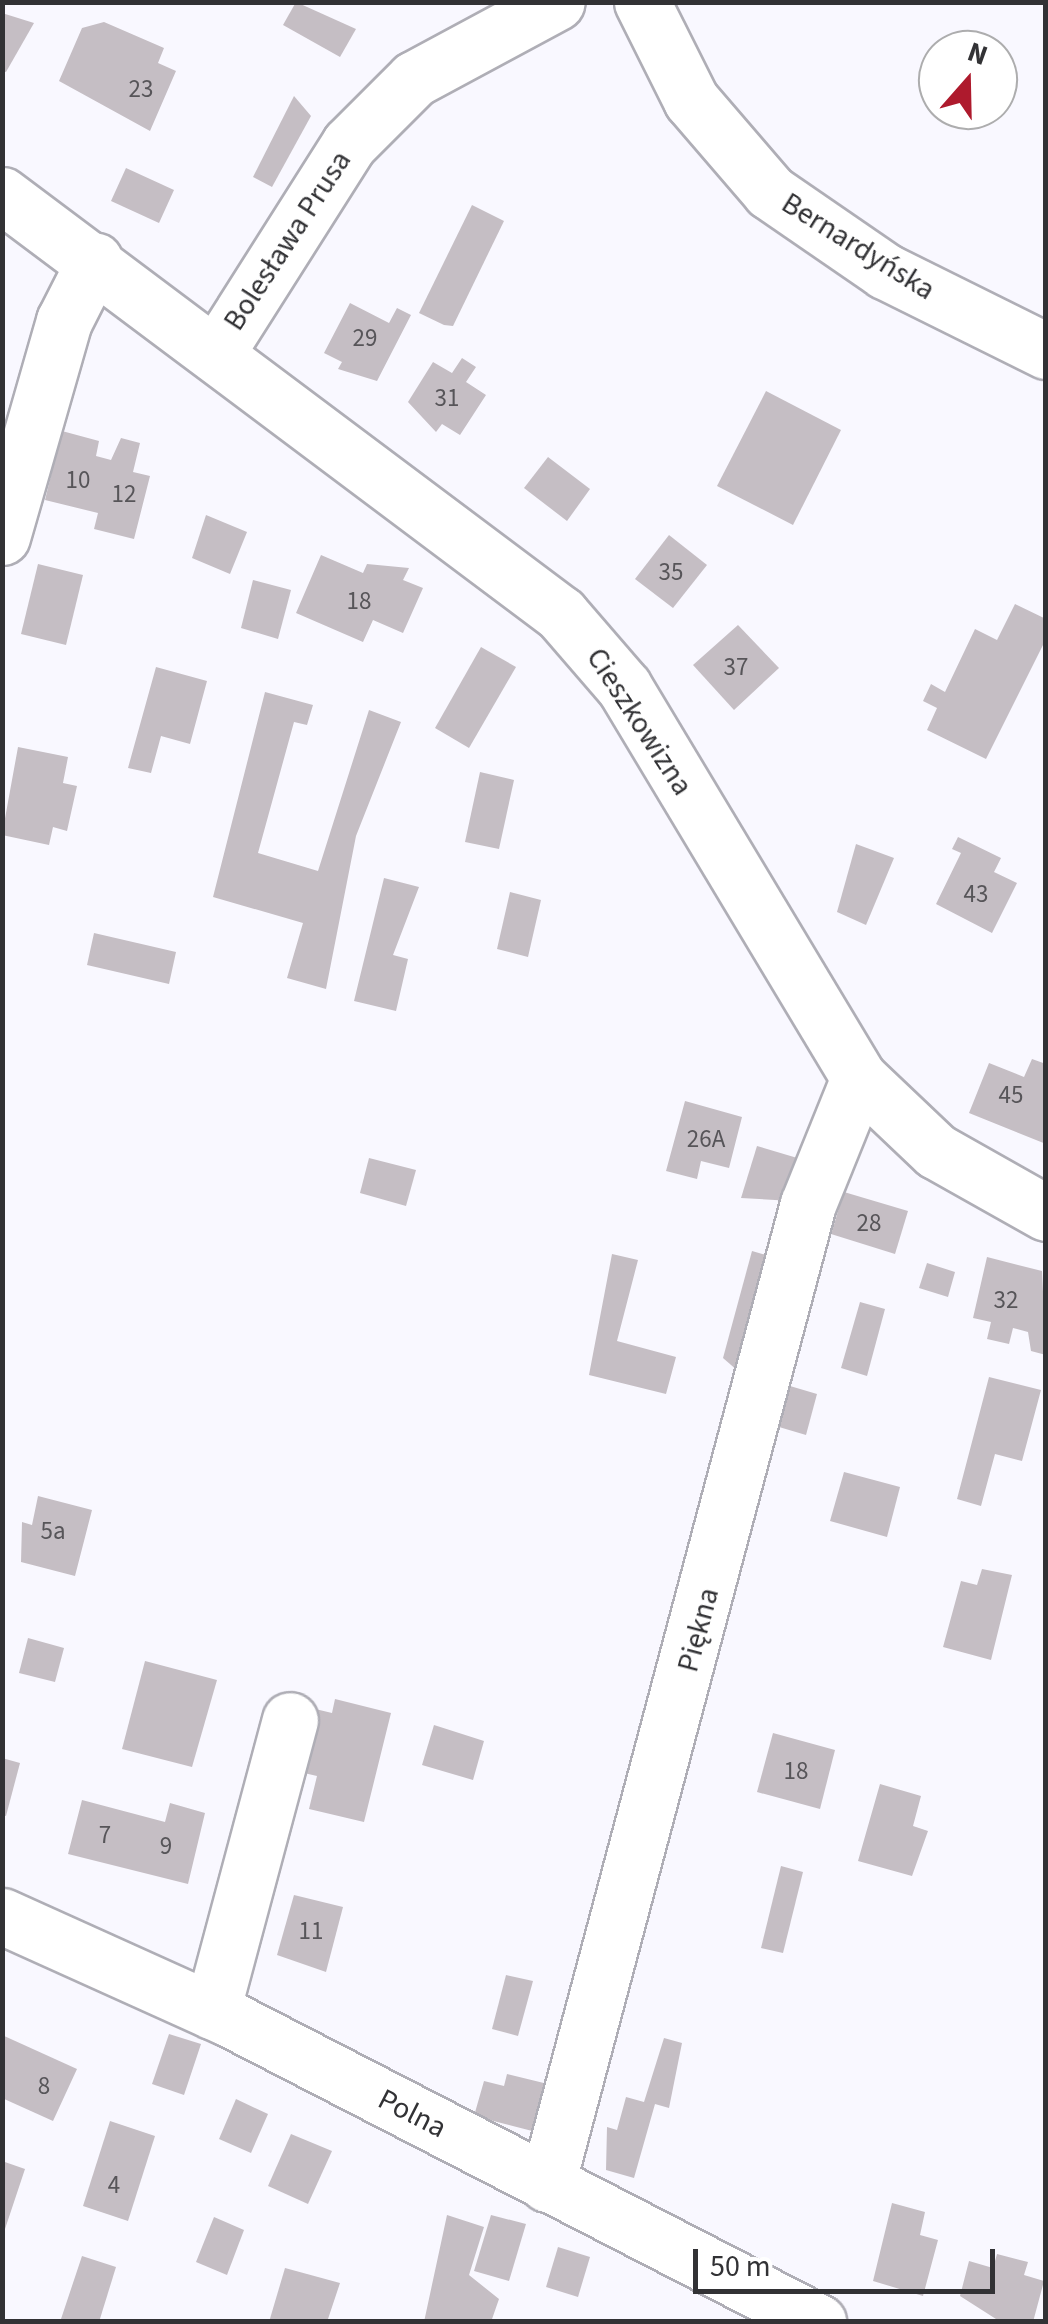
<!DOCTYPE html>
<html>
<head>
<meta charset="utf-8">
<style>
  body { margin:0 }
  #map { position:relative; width:1048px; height:2324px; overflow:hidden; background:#f9f8ff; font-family:"Source Sans 3",sans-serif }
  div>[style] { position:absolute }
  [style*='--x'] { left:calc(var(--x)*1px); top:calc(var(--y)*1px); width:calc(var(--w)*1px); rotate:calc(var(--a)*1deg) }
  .building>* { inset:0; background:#c5bec4 }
  .roads { filter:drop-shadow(2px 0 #afaeb6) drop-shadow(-2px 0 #afaeb6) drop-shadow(0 2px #afaeb6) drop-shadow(0 -2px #afaeb6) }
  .minor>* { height:55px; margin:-27.5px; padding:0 27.5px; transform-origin:27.5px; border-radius:27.5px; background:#fff }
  span { translate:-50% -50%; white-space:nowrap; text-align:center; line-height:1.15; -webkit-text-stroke:8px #fff; paint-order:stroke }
  .number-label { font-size:25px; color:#575559 }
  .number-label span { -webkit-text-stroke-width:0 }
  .street-label { font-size:30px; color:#323235 }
  .frame { position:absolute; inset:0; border:5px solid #323235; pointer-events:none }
  .north { position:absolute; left:918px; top:30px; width:100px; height:100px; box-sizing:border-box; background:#fff; border:2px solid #adadae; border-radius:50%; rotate:20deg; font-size:28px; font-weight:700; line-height:40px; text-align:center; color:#323235 }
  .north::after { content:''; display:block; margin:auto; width:35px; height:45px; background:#ae1a2d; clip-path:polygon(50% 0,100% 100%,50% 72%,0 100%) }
  .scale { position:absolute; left:693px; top:2249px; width:302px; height:45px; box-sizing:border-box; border:5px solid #323235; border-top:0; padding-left:12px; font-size:30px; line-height:35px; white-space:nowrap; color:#323235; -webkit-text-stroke:8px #fff; paint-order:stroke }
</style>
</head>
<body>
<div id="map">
  <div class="building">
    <i style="clip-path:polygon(296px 2px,356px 29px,340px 57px,283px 25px)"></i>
    <i style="clip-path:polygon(2px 13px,34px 23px,6px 72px,2px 71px)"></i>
    <i style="clip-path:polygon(104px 22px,164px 48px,158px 63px,176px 71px,150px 131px,59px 81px,82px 28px)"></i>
    <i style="clip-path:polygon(294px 96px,311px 116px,272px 187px,253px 177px)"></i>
    <i style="clip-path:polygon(126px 168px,174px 190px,159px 223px,111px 201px)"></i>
    <i style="clip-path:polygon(472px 205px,504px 221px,453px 326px,444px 325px,419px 313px)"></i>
    <i style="clip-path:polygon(350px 303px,389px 323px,397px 308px,411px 315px,377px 381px,338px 369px,342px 362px,324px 353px)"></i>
    <i style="clip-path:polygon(462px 358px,476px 367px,466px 382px,486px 395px,460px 435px,442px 424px,436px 432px,408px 402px,433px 362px,452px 373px)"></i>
    <i style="clip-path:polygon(766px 391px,841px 430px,793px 525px,717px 486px)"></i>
    <i style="clip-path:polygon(62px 431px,99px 441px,96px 456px,111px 460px,121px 438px,140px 443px,133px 472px,150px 476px,134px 539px,94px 529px,98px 513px,45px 500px)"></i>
    <i style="clip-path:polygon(548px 457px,590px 489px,567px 521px,524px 488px)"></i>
    <i style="clip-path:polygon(206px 515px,247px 532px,230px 574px,192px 558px)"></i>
    <i style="clip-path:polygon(669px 535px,707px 565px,673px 608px,635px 579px)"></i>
    <i style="clip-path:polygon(321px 555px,363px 573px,367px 564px,409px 568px,403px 580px,423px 588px,403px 633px,373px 620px,363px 642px,296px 613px)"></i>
    <i style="clip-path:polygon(38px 564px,83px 575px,66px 645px,21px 634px)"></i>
    <i style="clip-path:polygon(253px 580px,291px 590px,278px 639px,241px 628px)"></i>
    <i style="clip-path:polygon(1015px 604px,1046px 619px,1046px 639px,986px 759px,927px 730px,937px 708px,923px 701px,931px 684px,945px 692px,975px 629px,997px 640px)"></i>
    <i style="clip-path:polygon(738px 625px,779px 668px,734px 710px,693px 665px)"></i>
    <i style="clip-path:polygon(481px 647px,516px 667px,469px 748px,435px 728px)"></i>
    <i style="clip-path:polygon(156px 667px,207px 681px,190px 744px,161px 736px,151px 773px,128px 768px)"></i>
    <i style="clip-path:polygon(265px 692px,313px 705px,307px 725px,294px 722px,258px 853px,318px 871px,369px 710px,401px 722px,356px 836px,326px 989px,287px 978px,303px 923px,213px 897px)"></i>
    <i style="clip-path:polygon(18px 747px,68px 757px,63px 783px,77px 786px,67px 831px,53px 827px,49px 845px,2px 835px)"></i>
    <i style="clip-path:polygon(480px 772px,514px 780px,499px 849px,465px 842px)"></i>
    <i style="clip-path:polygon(958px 837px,1001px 858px,994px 872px,1017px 883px,992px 933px,936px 904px,961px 853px,952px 849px)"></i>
    <i style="clip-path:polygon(856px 844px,894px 858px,866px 925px,837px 912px)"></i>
    <i style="clip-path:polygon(384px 878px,419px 887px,393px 955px,408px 959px,396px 1011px,354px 1001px)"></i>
    <i style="clip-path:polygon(510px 892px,541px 900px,528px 957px,497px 949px)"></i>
    <i style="clip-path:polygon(94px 933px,176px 952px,169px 984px,87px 965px)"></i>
    <i style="clip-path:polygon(1032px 1059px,1046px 1064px,1046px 1144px,969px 1113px,989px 1063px,1024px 1077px)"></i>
    <i style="clip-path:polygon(685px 1101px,742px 1117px,729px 1168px,701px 1161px,697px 1179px,666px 1171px)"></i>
    <i style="clip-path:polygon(757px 1146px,804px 1160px,792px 1201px,741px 1198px)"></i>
    <i style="clip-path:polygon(369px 1158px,416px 1170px,406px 1206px,360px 1193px)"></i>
    <i style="clip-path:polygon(844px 1192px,908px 1211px,895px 1254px,831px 1234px)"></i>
    <i style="clip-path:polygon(752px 1251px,780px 1259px,738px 1371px,723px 1358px)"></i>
    <i style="clip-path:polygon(612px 1254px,638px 1260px,617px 1341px,676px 1357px,666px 1394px,589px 1375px)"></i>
    <i style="clip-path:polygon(987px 1257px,1042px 1271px,1046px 1355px,1031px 1351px,1028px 1332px,1013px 1328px,1009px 1344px,987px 1339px,991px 1322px,973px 1318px)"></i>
    <i style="clip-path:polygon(927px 1263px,955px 1272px,948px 1297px,919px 1288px)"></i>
    <i style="clip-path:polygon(860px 1302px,885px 1309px,867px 1376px,841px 1368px)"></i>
    <i style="clip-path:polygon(989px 1377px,1041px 1390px,1022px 1461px,995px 1454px,981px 1506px,957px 1499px)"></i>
    <i style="clip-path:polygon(790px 1386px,817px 1394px,806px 1435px,779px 1427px)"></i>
    <i style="clip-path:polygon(844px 1472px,900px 1487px,887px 1537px,830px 1521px)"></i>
    <i style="clip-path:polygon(38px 1496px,92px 1510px,75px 1576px,21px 1562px,22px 1522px,32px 1525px)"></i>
    <i style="clip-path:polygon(982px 1569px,1012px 1575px,991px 1660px,943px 1647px,961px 1581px,977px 1585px)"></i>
    <i style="clip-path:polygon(28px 1638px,64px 1648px,55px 1682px,19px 1673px)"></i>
    <i style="clip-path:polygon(145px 1661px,217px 1680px,192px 1767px,122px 1749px)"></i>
    <i style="clip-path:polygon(335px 1699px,391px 1713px,364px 1822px,309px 1809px,317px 1776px,291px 1770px,307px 1707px,332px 1713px)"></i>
    <i style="clip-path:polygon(434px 1725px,484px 1741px,473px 1780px,422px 1765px)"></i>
    <i style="clip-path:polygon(773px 1733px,835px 1750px,820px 1809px,757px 1792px)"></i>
    <i style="clip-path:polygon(2px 1758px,20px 1763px,6px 1816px,2px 1815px)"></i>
    <i style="clip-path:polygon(880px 1784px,921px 1796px,913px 1826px,928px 1831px,912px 1876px,858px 1861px)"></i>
    <i style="clip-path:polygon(82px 1800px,165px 1822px,170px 1803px,205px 1813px,188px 1884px,68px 1854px)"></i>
    <i style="clip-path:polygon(781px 1866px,803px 1872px,783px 1953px,761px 1948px)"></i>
    <i style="clip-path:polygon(294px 1895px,343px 1907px,326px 1972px,277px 1955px)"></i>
    <i style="clip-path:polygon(506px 1975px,533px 1981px,518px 2036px,492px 2029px)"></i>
    <i style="clip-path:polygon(169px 2034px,201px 2044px,184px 2095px,152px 2084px)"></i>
    <i style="clip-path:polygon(2px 2035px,77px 2069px,53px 2121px,2px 2098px)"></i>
    <i style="clip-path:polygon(664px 2038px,682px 2043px,669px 2108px,655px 2104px,634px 2178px,606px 2170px,607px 2127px,617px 2130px,626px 2097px,644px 2102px)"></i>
    <i style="clip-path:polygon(507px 2074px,552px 2085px,540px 2133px,474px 2116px,484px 2081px,504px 2086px)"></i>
    <i style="clip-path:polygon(236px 2099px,268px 2114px,251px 2153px,219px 2139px)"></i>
    <i style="clip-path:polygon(110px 2121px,155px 2136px,128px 2221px,83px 2206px)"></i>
    <i style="clip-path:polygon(291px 2134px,332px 2151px,308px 2204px,268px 2186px)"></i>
    <i style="clip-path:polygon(2px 2161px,25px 2169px,3px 2235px,2px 2235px)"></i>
    <i style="clip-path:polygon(892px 2203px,925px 2212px,920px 2235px,938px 2240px,923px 2296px,873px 2281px)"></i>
    <i style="clip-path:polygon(447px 2215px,484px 2227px,469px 2275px,499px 2299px,491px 2322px,424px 2322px)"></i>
    <i style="clip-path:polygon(491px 2215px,526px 2224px,509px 2281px,474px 2271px)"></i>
    <i style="clip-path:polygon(214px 2217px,244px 2230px,227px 2275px,196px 2262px)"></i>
    <i style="clip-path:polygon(558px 2247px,590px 2257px,578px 2297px,546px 2287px)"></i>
    <i style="clip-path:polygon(997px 2254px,1028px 2262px,1024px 2275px,1044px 2281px,1033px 2322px,996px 2319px,960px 2296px,969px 2261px,993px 2268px)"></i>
    <i style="clip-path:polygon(82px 2256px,116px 2267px,99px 2322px,60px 2322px)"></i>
    <i style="clip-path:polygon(285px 2268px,340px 2283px,327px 2322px,269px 2322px)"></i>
  </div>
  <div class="roads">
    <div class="minor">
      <i style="--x:642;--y:2;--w:110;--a:63.4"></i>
      <i style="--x:691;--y:100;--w:121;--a:49.3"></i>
      <i style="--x:770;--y:192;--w:140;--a:34.5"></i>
      <i style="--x:885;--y:271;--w:180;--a:26.4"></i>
      <i style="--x:2;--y:195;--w:699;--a:36.85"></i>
      <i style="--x:561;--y:614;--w:96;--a:49.2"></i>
      <i style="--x:624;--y:687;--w:456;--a:59"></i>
      <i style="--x:859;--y:1078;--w:106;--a:43.5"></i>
      <i style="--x:936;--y:1151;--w:126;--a:29.4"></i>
      <i style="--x:219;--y:349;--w:243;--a:-57.6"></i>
      <i style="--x:349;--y:144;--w:92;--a:-45"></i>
      <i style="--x:414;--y:79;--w:162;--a:-28.3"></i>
      <i style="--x:2;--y:537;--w:225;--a:-74"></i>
      <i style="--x:64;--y:321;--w:68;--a:-63.1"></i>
      <i style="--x:2;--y:1916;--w:248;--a:24.3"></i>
      <i style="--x:228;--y:2018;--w:664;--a:27.26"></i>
      <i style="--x:212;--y:2011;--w:301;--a:-75"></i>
      <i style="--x:547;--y:2184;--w:1014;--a:-75.09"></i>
      <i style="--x:808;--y:1204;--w:136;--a:-68"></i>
    </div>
  </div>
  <div class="number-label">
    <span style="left:141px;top:89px">23</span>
    <span style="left:365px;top:338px">29</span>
    <span style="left:447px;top:398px">31</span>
    <span style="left:78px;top:480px">10</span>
    <span style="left:124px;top:494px">12</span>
    <span style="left:671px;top:572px">35</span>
    <span style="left:359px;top:601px">18</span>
    <span style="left:736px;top:667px">37</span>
    <span style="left:976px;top:894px">43</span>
    <span style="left:1011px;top:1095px">45</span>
    <span style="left:706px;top:1139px">26A</span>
    <span style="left:869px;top:1223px">28</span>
    <span style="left:1006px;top:1300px">32</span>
    <span style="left:53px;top:1531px">5a</span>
    <span style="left:796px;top:1771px">18</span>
    <span style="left:105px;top:1835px">7</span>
    <span style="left:166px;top:1846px">9</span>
    <span style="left:311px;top:1931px">11</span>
    <span style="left:44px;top:2086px">8</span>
    <span style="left:114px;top:2185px">4</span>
  </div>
  <div class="street-label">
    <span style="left:288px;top:241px;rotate:-57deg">Bolesława Prusa</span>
    <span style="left:858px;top:247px;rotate:32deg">Bernardyńska</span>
    <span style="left:639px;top:722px;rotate:57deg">Cieszkowizna</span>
    <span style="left:699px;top:1630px;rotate:-75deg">Piękna</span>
    <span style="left:412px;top:2114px;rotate:27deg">Polna</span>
  </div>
  <div class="frame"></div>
  <div class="north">N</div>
  <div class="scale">50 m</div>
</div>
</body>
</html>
